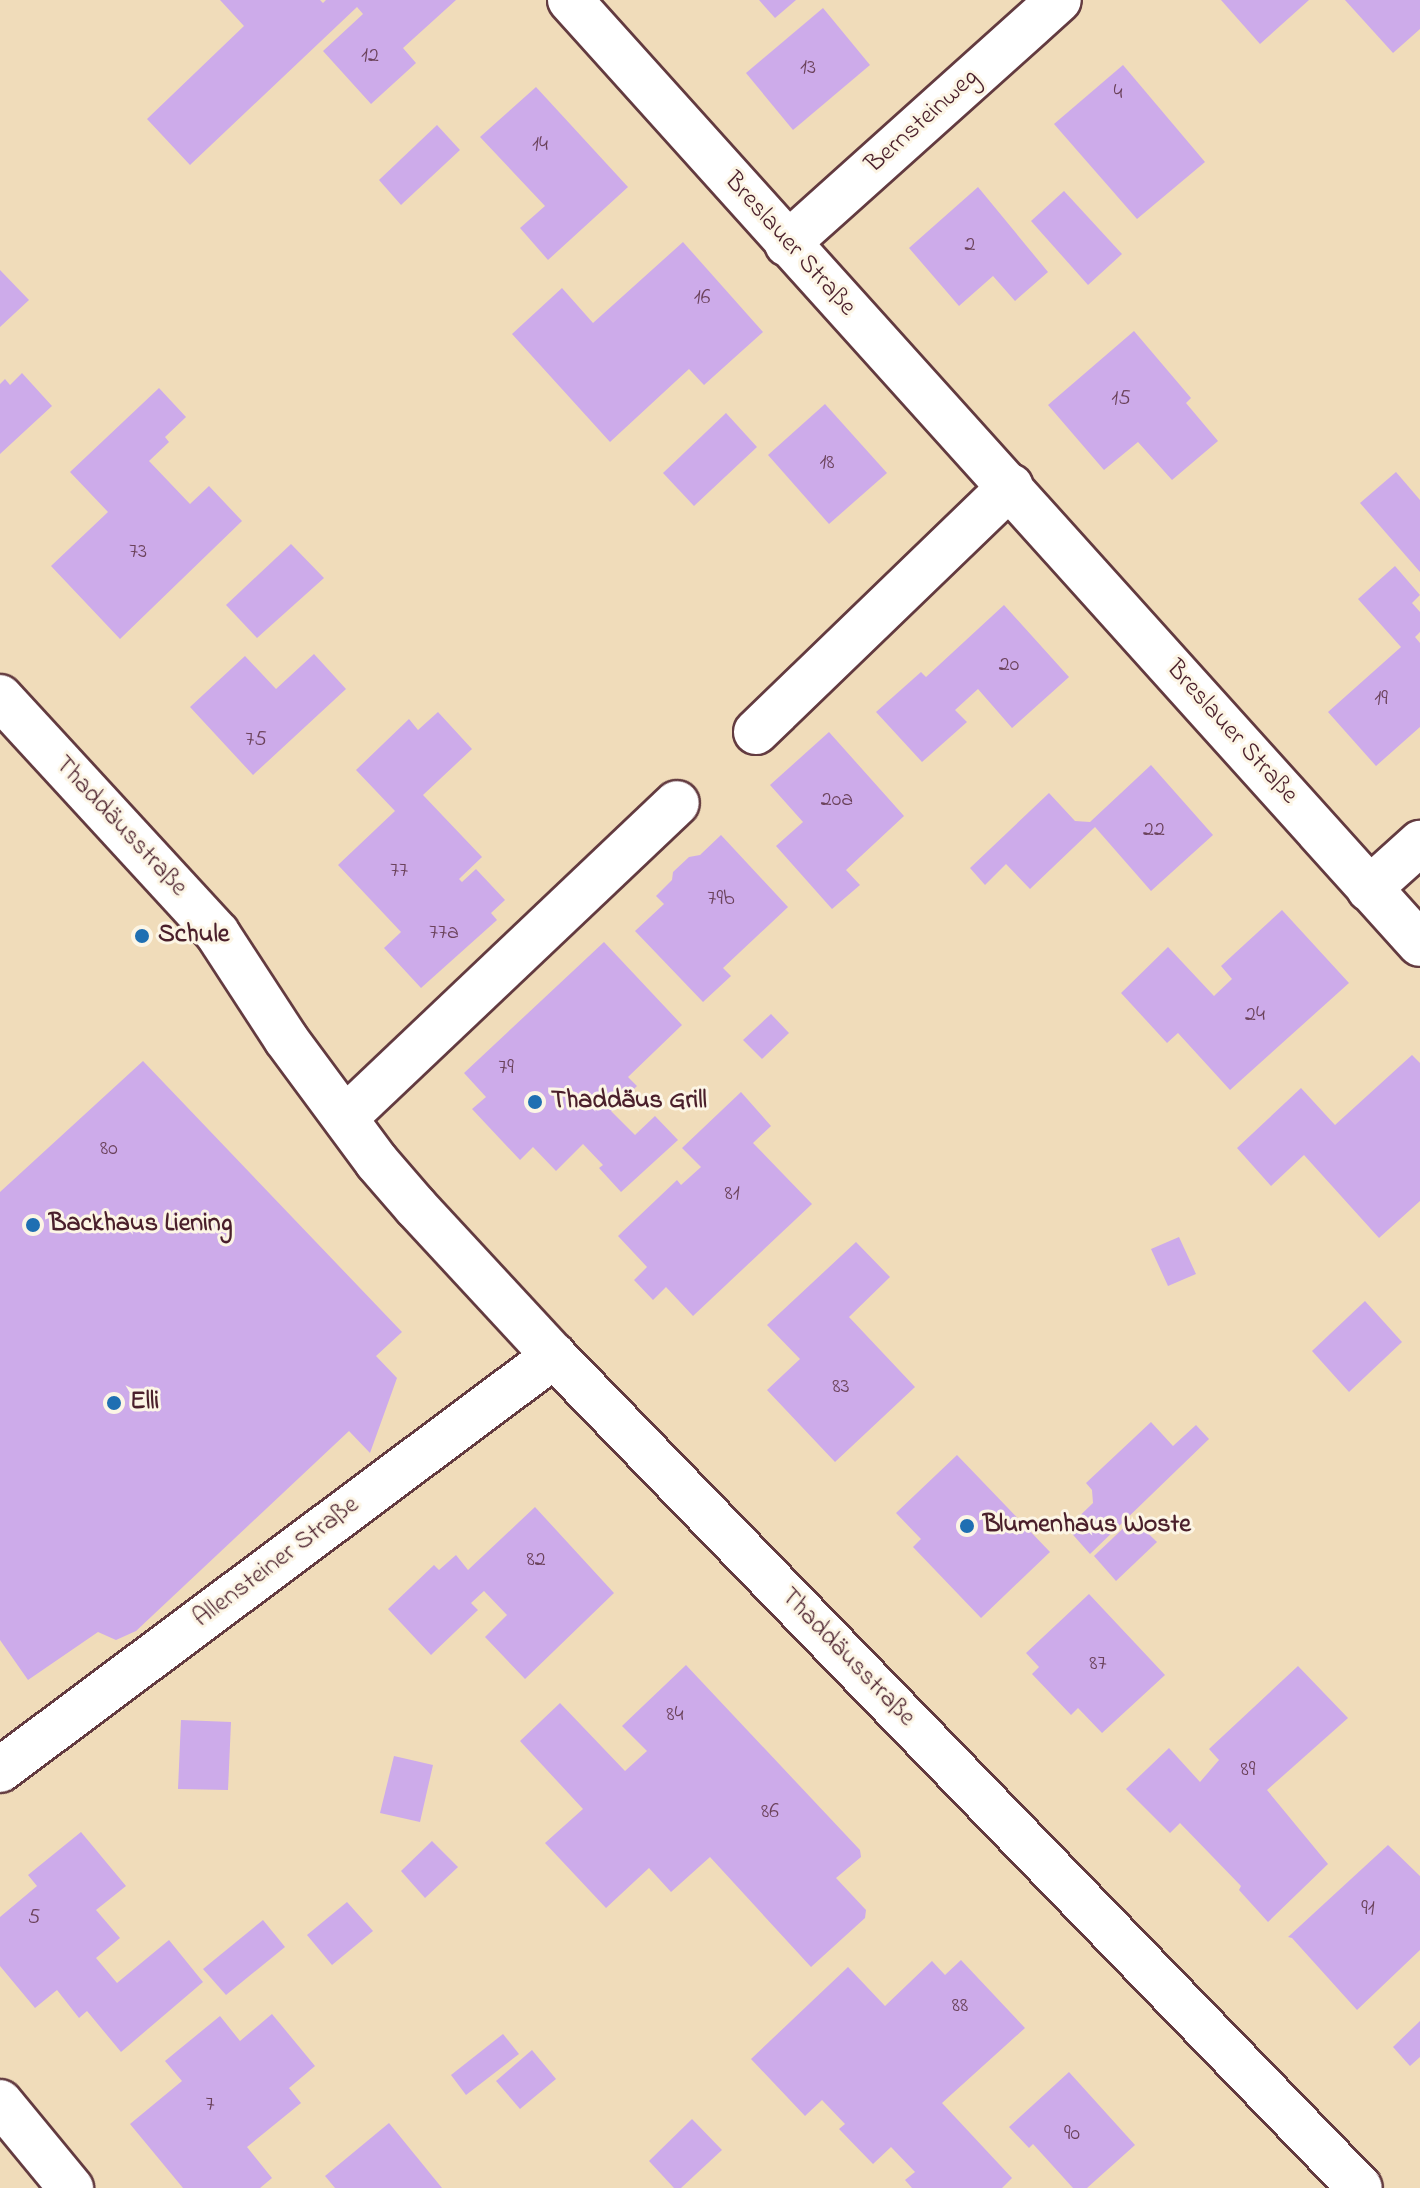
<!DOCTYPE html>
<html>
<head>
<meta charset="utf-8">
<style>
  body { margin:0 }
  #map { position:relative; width:1420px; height:2188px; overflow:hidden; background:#f0dcba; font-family:"Indie Flower",sans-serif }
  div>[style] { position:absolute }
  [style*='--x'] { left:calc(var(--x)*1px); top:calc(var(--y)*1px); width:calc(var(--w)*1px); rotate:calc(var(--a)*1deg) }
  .building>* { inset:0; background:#cdabea }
  .roads { filter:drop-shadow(2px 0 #633b40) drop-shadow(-2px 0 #633b40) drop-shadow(0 2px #633b40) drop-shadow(0 -2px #633b40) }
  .minor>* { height:44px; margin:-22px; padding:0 22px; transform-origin:22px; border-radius:22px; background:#fff }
  .dots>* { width:22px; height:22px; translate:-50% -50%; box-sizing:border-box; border:4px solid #fcf5e5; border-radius:50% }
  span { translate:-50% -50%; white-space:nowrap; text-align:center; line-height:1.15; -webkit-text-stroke:6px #fcf5e5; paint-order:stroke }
  .number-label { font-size:22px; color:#6b425b }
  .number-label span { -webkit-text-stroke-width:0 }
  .street-label { font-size:26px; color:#4a1f2b }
  .poi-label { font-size:26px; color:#4a1f2b; font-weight:700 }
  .left { translate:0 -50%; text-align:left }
</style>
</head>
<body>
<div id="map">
  <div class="building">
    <i style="clip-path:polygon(220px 0,320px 0,323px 3px,326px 0,456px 0,403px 48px,416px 63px,371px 104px,323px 51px,363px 14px,357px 7px,190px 165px,147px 119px,244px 26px)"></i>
    <i style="clip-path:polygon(759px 0,796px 0,775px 18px)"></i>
    <i style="clip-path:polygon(1221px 0,1309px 0,1260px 44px)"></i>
    <i style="clip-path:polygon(1345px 0,1420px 0,1420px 29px,1393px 53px)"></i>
    <i style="clip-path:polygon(823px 8px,870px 65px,793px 130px,746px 73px)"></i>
    <i style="clip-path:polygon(1123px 65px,1205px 162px,1137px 219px,1054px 124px)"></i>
    <i style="clip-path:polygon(536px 87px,628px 187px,548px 260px,520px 228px,545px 206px,480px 137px)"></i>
    <i style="clip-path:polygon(437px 125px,460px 150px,401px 205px,379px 180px)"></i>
    <i style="clip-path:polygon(978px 187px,1048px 272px,1015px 301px,993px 276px,959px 306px,909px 248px)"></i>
    <i style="clip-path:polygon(1064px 191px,1122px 254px,1088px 285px,1031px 221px)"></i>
    <i style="clip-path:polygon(683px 242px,763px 332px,704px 385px,689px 369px,610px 442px,512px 334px,562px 288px,593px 323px)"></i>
    <i style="clip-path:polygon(0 270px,29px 300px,0 327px)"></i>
    <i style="clip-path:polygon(1134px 331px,1191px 398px,1186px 403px,1218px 441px,1172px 480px,1138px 442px,1104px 470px,1048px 405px)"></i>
    <i style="clip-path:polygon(22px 373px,52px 406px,0 454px,0 384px,5px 379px,10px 385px)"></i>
    <i style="clip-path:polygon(159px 388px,186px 417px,165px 437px,169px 442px,149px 461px,190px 504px,209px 486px,242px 521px,120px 639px,51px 566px,108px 512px,70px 472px)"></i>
    <i style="clip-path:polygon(825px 404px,887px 473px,829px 524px,768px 455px)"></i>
    <i style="clip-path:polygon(726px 413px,757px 447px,694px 506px,663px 473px)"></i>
    <i style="clip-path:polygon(1396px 472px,1420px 500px,1420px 572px,1360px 503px)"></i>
    <i style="clip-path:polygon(291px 544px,324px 578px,257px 638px,226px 605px)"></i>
    <i style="clip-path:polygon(1395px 566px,1420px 595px,1412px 603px,1420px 612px,1420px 632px,1415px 637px,1420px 643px,1420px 727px,1376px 766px,1328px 712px,1401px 647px,1358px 599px)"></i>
    <i style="clip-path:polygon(1004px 605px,1069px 677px,1012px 728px,978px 689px,955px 710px,967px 722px,922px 762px,876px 712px,921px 672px,926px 677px)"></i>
    <i style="clip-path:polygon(314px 654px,346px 689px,253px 775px,190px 707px,245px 656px,276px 689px)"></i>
    <i style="clip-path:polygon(438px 712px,472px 749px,423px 795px,482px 857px,459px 879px,462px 882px,476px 869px,505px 900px,491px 913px,497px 920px,421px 988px,384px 948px,401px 932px,338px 865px,395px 811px,356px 770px,409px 719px,418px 730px)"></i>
    <i style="clip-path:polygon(829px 732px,904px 816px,846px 870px,860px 885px,832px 909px,776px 846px,803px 822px,770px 785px)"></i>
    <i style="clip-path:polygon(1151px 765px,1213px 835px,1151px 891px,1095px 827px,1030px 889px,1006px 864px,985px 885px,970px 868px,1049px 793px,1075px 821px,1090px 822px)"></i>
    <i style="clip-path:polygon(721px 835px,788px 907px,723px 968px,731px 976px,703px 1002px,635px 931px,664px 904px,656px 896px,672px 880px,673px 872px,689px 857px,700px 855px)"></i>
    <i style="clip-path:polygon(1282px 910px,1349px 983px,1230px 1090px,1178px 1033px,1167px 1043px,1121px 993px,1168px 947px,1214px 996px,1232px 979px,1221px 966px)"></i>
    <i style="clip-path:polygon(604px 942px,682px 1025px,628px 1077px,637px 1086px,611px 1111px,635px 1135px,655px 1116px,678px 1140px,621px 1192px,599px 1168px,603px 1165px,583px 1144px,556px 1171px,533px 1147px,520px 1160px,472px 1109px,486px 1097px,464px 1073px)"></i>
    <i style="clip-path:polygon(771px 1014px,789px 1033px,762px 1059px,743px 1040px)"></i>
    <i style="clip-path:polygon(1412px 1055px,1420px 1063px,1420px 1201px,1379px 1238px,1304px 1155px,1271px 1186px,1237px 1148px,1301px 1088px,1335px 1125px)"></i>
    <i style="clip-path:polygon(143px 1061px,402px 1332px,376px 1356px,397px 1378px,370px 1453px,349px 1431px,136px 1631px,116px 1640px,98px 1632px,28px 1680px,0 1640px,0 1192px)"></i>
    <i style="clip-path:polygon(741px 1092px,771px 1126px,753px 1143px,812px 1204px,693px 1316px,666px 1287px,653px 1300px,634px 1280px,647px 1267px,618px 1236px,677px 1180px,681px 1185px,701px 1167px,682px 1148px)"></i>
    <i style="clip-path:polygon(1179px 1237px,1196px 1274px,1168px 1286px,1151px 1249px)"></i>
    <i style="clip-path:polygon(856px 1242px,890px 1277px,849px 1317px,915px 1387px,835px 1462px,767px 1390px,800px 1359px,767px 1325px)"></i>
    <i style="clip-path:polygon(1365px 1301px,1402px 1342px,1349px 1392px,1312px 1351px)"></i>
    <i style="clip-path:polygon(1151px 1422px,1173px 1446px,1196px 1425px,1209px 1439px,1090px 1554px,1067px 1528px,1093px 1503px,1092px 1490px,1086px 1483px)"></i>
    <i style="clip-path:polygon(957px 1455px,1050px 1552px,981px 1618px,913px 1547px,921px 1539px,896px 1513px)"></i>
    <i style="clip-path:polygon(535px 1507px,614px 1593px,525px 1679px,485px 1637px,507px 1615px,484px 1591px,471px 1603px,478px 1610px,431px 1655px,388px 1609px,434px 1565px,439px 1570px,456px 1555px,468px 1570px)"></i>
    <i style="clip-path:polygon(1133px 1519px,1157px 1542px,1116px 1581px,1094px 1556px)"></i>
    <i style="clip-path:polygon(1089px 1594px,1165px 1675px,1102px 1733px,1078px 1708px,1071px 1715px,1032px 1674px,1039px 1667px,1026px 1653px)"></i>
    <i style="clip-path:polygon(686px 1665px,860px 1850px,861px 1857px,836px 1878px,866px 1910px,865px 1918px,811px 1967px,710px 1857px,671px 1892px,649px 1868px,606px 1908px,545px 1843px,583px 1809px,520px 1741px,560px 1703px,625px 1771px,647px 1751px,622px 1726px)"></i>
    <i style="clip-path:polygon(1298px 1666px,1348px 1718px,1267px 1790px,1328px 1864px,1268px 1922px,1239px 1890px,1241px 1886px,1180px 1823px,1170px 1833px,1126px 1789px,1169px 1748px,1200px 1782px,1219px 1760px,1209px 1749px)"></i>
    <i style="clip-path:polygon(181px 1720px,231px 1722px,228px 1790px,178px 1789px)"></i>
    <i style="clip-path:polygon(394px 1756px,433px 1765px,420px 1822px,380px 1813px)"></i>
    <i style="clip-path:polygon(81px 1832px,126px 1886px,96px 1910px,120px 1938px,96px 1958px,117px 1983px,169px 1940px,203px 1982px,121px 2052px,87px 2011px,79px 2018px,57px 1990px,35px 2008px,0 1966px,0 1917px,37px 1886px,28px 1875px)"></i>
    <i style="clip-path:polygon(432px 1841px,458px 1867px,425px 1898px,401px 1871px)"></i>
    <i style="clip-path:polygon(1388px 1845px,1420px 1876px,1420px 1950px,1357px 2010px,1292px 1938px,1288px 1937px)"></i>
    <i style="clip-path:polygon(347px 1902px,373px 1931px,332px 1965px,307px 1935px)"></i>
    <i style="clip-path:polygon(263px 1920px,285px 1947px,226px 1995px,203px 1969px)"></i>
    <i style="clip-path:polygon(961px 1960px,1025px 2028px,942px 2103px,1012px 2178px,1002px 2188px,912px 2188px,905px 2180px,915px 2172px,891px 2147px,873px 2164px,839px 2129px,845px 2124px,822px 2100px,805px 2116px,751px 2059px,848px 1967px,885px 2006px,932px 1961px,945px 1975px)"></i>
    <i style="clip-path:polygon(272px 2014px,315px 2066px,289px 2088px,301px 2103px,247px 2147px,272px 2178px,260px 2188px,183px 2188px,130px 2124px,182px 2081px,165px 2061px,220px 2016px,240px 2041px)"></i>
    <i style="clip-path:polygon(1420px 2021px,1420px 2057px,1410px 2066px,1393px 2047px)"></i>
    <i style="clip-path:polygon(503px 2034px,519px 2054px,466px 2095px,451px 2075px)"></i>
    <i style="clip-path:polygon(532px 2050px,556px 2079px,520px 2109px,496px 2081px)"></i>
    <i style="clip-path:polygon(1069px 2072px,1135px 2145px,1087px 2188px,1073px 2188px,1033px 2144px,1029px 2148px,1009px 2127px)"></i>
    <i style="clip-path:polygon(692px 2119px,722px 2150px,681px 2188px,674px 2188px,649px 2161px)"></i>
    <i style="clip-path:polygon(389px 2123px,442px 2188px,335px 2188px,325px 2176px)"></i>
  </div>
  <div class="roads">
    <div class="minor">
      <i style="--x:570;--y:0;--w:1270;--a:48"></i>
      <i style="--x:787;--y:244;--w:365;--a:-41.9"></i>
      <i style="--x:0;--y:697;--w:321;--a:47.4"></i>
      <i style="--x:217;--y:933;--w:126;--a:56.9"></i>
      <i style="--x:286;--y:1039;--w:153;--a:53.5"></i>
      <i style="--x:377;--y:1162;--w:60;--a:49.1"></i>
      <i style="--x:416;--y:1207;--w:203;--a:47.2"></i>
      <i style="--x:554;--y:1356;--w:1158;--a:45.91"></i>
      <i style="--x:756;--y:732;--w:354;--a:-44"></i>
      <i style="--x:1369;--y:889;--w:69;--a:-42"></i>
      <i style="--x:346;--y:1117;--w:456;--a:-43.5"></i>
      <i style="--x:0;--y:1770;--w:692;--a:-36.77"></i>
      <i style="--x:0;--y:2102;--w:112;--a:50.5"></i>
    </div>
  </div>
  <div class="dots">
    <i style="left:142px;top:936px;background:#1f6fb2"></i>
    <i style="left:535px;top:1102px;background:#1f6fb2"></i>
    <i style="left:33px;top:1225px;background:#1f6fb2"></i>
    <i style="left:114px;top:1403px;background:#1f6fb2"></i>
    <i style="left:967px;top:1526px;background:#1f6fb2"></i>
  </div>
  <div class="number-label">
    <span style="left:370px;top:57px">12</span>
    <span style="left:808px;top:69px">13</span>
    <span style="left:1118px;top:94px">4</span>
    <span style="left:540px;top:146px">14</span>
    <span style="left:970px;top:246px">2</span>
    <span style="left:702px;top:299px">16</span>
    <span style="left:1121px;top:400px">15</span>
    <span style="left:827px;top:464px">18</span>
    <span style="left:138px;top:553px">73</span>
    <span style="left:1009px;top:666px">20</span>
    <span style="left:1381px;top:700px">19</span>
    <span style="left:256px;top:741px">75</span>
    <span style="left:837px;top:801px">20a</span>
    <span style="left:1154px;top:831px">22</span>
    <span style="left:399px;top:872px">77</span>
    <span style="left:721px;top:900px">79b</span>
    <span style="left:444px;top:934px">77a</span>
    <span style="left:1255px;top:1016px">24</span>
    <span style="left:506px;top:1069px">79</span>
    <span style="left:109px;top:1150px">80</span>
    <span style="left:732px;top:1195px">81</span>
    <span style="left:841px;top:1388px">83</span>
    <span style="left:536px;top:1561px">82</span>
    <span style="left:1098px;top:1665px">87</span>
    <span style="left:675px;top:1716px">84</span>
    <span style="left:1248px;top:1771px">89</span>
    <span style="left:770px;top:1813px">86</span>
    <span style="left:1368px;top:1910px">91</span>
    <span style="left:34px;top:1919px">5</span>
    <span style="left:960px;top:2007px">88</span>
    <span style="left:210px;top:2106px">7</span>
    <span style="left:1072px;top:2135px">90</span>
  </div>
  <div class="street-label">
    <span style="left:923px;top:122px;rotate:-42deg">Bernsteinweg</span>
    <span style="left:789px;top:245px;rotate:48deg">Breslauer Straße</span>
    <span style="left:1231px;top:733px;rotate:48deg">Breslauer Straße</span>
    <span style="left:120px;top:827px;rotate:47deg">Thaddäusstraße</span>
    <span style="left:277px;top:1563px;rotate:-37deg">Allensteiner Straße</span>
    <span style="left:847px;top:1658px;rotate:46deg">Thaddäusstraße</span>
  </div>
  <div class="poi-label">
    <span class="left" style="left:158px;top:936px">Schule</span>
    <span class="left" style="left:551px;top:1102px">Thaddäus Grill</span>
    <span class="left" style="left:49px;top:1225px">Backhaus Liening</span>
    <span class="left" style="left:130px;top:1403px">Elli</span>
    <span class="left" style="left:983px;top:1526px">Blumenhaus Woste</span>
  </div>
</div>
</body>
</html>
